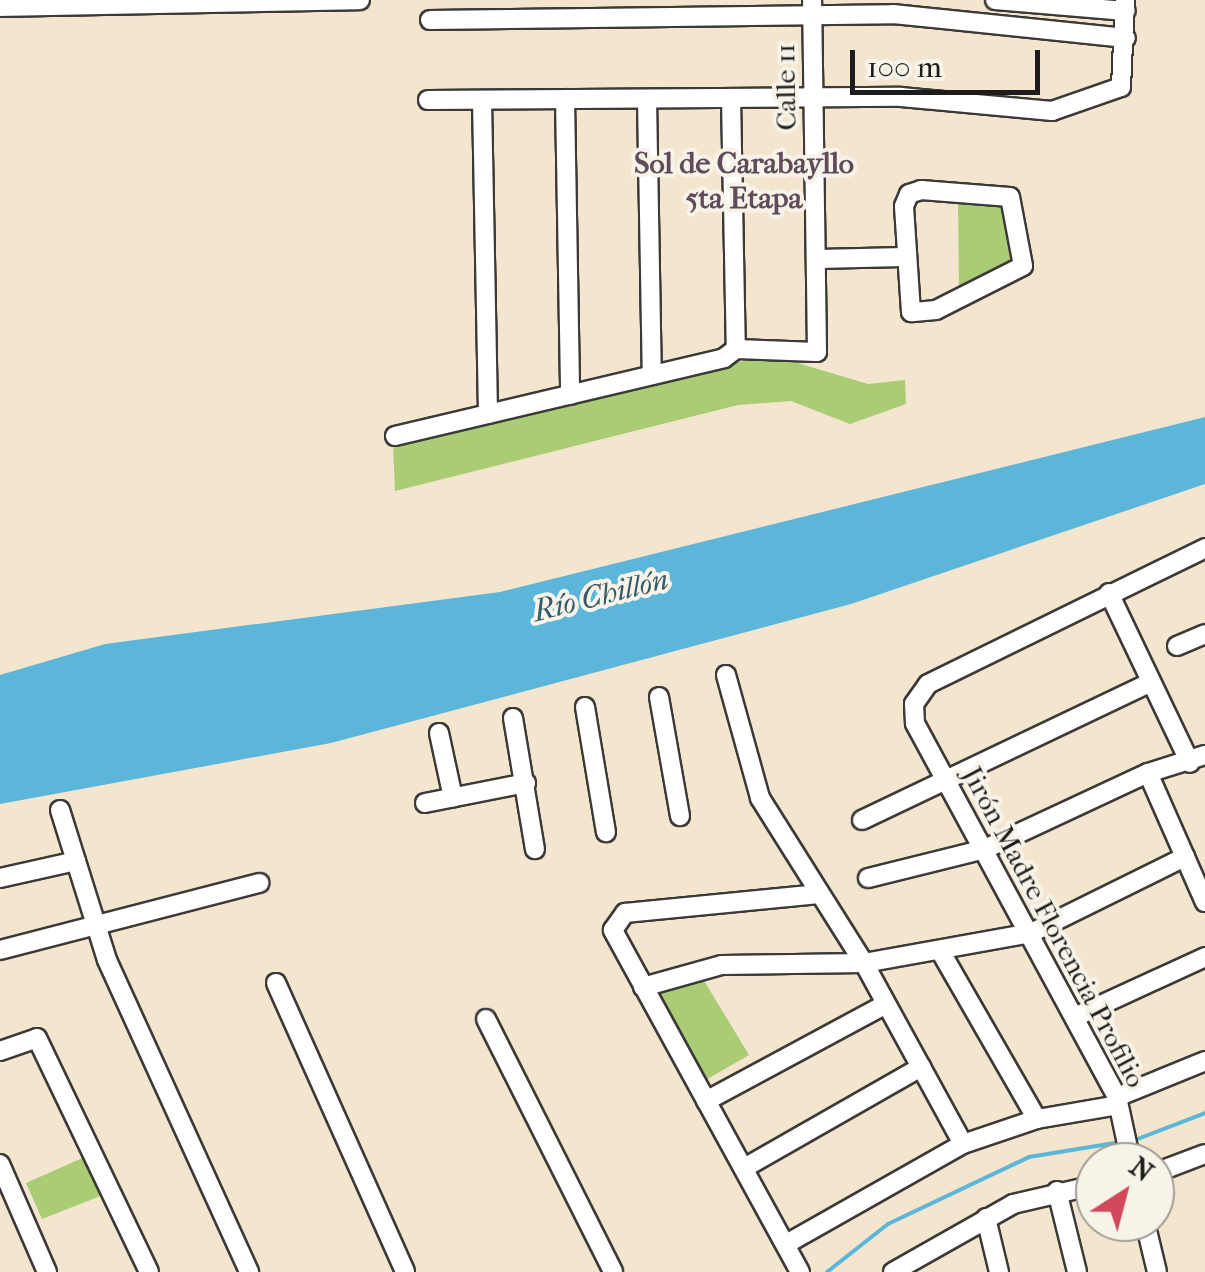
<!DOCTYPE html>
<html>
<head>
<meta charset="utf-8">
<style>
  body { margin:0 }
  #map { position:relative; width:1205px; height:1272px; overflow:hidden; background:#f4e5ce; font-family:"IM FELL French Canon",serif }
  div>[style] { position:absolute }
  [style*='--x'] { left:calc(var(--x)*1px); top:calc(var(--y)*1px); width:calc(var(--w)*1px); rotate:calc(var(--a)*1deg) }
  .green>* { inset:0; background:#a9cc75 }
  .water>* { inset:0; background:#5bb6d9 }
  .stream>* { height:4px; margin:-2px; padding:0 2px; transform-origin:2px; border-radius:2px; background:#5bb6d9 }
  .roads { filter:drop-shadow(2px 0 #3c3a37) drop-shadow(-2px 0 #3c3a37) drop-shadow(0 2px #3c3a37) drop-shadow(0 -2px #3c3a37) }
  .minor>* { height:18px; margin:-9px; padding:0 9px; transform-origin:9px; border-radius:9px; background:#fff }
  span { translate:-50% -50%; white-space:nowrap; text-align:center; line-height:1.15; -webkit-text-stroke:8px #f7f3e8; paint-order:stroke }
  .street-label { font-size:28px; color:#1c1c1c }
  .neighbourhood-label { font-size:30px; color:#5f4b5a; font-weight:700 }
  .water-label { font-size:30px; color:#355a68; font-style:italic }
  .north { position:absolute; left:1075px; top:1142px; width:100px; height:100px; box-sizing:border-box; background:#f7f3e8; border:2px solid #9f9d96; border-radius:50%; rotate:36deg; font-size:28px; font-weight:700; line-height:40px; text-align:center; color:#1c1c1c }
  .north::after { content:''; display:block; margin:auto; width:35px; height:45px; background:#d1495b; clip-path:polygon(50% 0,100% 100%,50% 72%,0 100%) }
  .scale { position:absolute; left:850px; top:50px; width:190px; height:45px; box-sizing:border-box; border:5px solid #1c1c1c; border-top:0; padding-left:12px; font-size:30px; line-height:35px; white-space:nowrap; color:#1c1c1c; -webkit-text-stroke:8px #f7f3e8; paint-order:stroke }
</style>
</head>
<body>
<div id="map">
  <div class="green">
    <i style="clip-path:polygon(958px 201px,1005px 204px,1016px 262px,959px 290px)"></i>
    <i style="clip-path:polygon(781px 358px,868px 384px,905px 380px,906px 404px,850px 424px,791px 401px,738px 405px,395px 491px,393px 445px,752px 359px)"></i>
    <i style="clip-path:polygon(703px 979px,749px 1055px,704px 1081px,651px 993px)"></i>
    <i style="clip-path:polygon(87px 1156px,103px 1195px,42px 1219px,26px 1183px)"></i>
  </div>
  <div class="water">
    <i style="clip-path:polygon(1205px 417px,1205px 484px,851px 604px,331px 743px,0 804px,0 675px,105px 644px,500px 592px)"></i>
  </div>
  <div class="stream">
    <i style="--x:1135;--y:1140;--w:75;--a:-21.1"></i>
    <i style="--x:827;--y:1272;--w:78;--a:-38.2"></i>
    <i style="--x:888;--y:1224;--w:156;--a:-25.4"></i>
    <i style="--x:1029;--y:1157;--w:93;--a:-9.3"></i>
  </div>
  <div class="roads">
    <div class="minor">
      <i style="--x:995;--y:0;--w:131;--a:4.8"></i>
      <i style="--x:0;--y:7;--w:360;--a:-1.1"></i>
      <i style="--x:430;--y:20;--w:463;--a:-0.7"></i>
      <i style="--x:893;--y:14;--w:234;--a:5.9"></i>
      <i style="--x:731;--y:98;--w:251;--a:88.9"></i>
      <i style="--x:565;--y:99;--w:296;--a:89"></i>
      <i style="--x:647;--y:99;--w:276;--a:89"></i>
      <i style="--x:428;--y:100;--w:473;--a:-0.4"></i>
      <i style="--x:901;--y:97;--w:152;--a:5.3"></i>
      <i style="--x:1052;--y:111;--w:73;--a:-19.2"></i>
      <i style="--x:1121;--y:87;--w:87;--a:-87.4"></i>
      <i style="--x:482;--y:100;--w:314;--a:88.9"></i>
      <i style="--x:921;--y:190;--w:89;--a:4.5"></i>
      <i style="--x:1010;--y:197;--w:70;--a:79.3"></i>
      <i style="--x:1023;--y:266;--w:97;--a:153.2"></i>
      <i style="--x:936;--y:310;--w:25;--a:175"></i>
      <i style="--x:911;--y:312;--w:106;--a:-93.8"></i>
      <i style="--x:904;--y:206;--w:13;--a:-67"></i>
      <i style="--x:909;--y:194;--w:13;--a:-18"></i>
      <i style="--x:816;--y:259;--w:89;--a:-1.3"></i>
      <i style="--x:395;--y:436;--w:338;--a:-13.3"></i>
      <i style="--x:724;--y:358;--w:15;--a:-37"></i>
      <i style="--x:736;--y:349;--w:81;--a:2.1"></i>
      <i style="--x:817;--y:352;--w:352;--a:-90.8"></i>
      <i style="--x:1109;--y:593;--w:188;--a:64.5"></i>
      <i style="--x:1177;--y:646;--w:30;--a:-23"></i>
      <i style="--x:726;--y:675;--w:128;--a:74.5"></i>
      <i style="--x:760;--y:798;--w:195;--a:57.8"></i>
      <i style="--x:864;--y:963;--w:206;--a:61.3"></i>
      <i style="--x:659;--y:697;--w:121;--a:80"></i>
      <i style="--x:585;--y:707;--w:127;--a:80.5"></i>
      <i style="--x:513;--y:718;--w:133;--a:80.5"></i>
      <i style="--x:439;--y:733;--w:66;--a:77.8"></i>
      <i style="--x:1148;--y:773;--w:141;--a:66.2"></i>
      <i style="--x:425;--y:803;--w:103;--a:-11.2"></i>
      <i style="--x:60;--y:810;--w:157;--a:72.6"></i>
      <i style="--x:107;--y:960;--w:343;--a:65.5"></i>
      <i style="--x:862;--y:820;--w:320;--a:-25.5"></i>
      <i style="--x:0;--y:878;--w:78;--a:-12.6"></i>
      <i style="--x:868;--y:878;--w:121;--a:-13.9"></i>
      <i style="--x:985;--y:849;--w:180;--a:-25"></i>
      <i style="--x:1148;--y:773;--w:60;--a:-17.5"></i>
      <i style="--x:0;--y:950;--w:268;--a:-14.5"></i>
      <i style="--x:942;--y:954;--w:190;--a:60.1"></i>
      <i style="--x:276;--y:983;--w:316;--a:65.9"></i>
      <i style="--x:643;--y:987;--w:82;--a:-15.6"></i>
      <i style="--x:722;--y:965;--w:142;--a:-0.8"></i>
      <i style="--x:864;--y:963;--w:170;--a:-10.2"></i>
      <i style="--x:1031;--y:933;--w:172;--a:-26.3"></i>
      <i style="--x:1077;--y:1016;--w:141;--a:-24.7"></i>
      <i style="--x:486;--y:1019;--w:283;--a:63.3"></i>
      <i style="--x:0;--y:1051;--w:39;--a:-19"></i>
      <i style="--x:37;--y:1038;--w:259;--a:64.4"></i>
      <i style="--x:1117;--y:1097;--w:95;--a:-22.2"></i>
      <i style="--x:706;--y:1101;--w:204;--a:-28.3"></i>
      <i style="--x:1131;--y:1162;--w:66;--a:-102.2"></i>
      <i style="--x:1117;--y:1097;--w:425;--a:-118.4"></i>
      <i style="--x:915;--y:723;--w:19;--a:-93"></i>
      <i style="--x:914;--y:704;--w:24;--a:-55"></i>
      <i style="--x:928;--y:684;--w:309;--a:-26.1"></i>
      <i style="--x:0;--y:1164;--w:118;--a:66.5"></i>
      <i style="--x:744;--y:1168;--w:204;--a:-29.7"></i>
      <i style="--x:1155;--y:1173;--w:53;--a:-20.8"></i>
      <i style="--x:1057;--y:1191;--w:83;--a:76.1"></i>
      <i style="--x:986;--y:1218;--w:56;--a:76.5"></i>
      <i style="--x:1145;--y:1222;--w:51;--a:76.5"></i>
      <i style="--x:788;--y:1243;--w:201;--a:-29.5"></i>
      <i style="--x:963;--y:1144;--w:78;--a:-18.7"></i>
      <i style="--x:1037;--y:1119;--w:82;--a:-9.8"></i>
      <i style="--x:800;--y:1272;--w:390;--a:-118.7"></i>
      <i style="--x:613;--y:930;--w:21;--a:-55"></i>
      <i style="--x:625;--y:913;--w:195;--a:-5.6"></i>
      <i style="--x:893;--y:1272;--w:138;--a:-29.5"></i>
      <i style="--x:1013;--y:1204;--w:84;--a:-13"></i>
    </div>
  </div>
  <div class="street-label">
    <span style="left:786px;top:87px;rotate:-91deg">Calle 11</span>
    <span style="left:1054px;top:927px;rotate:62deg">Jirón Madre Florencia Profilio</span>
  </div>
  <div class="neighbourhood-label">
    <span style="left:744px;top:181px">Sol de Carabayllo<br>5ta Etapa</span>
  </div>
  <div class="water-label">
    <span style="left:601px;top:596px;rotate:-14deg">Río Chillón</span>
  </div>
  <div class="north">N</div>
  <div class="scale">100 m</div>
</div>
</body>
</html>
